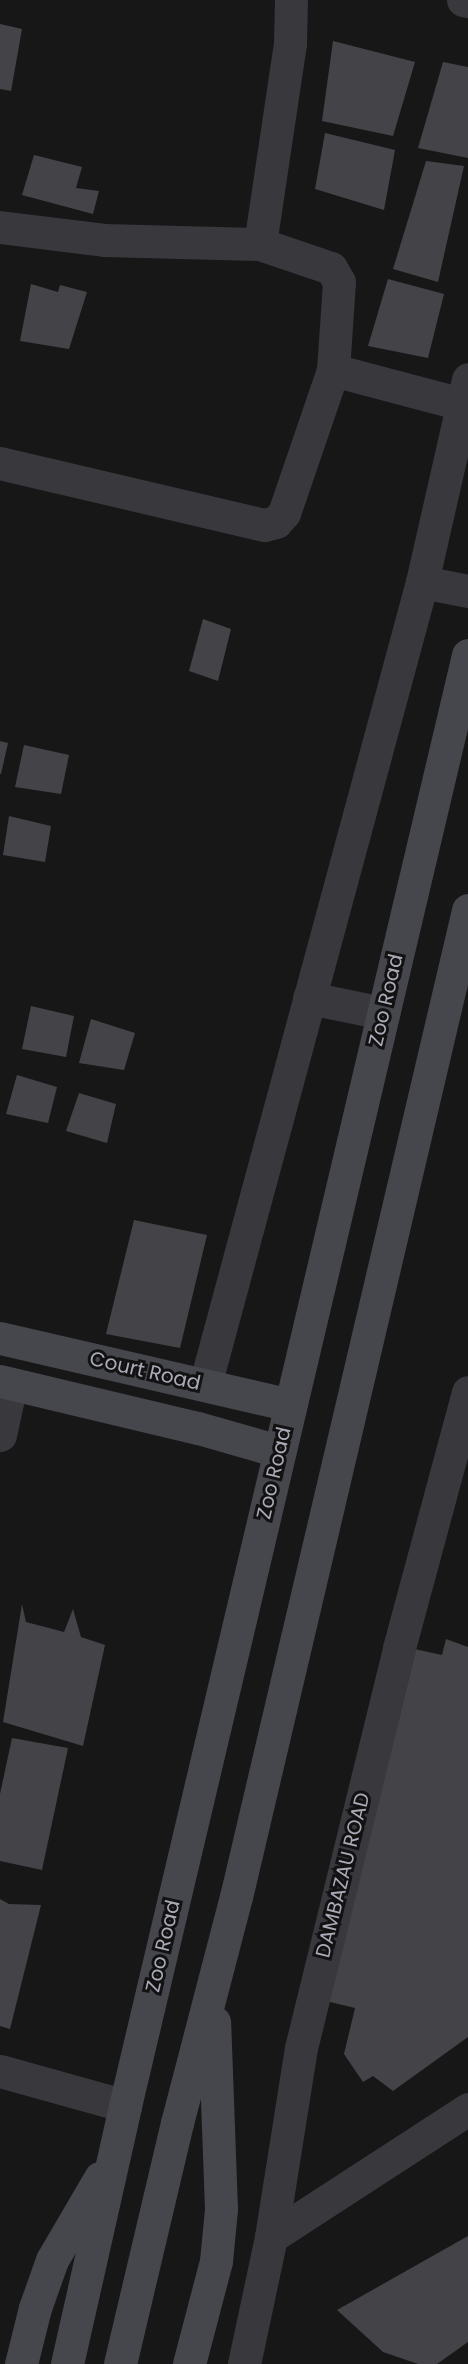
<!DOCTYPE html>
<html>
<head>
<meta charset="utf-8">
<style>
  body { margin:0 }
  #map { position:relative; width:468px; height:2364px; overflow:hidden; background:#171718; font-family:Poppins,sans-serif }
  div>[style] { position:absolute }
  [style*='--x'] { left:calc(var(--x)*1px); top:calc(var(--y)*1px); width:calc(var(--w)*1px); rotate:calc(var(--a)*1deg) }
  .building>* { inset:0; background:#444448 }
  .street>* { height:33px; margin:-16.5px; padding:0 16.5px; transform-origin:16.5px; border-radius:16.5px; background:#38383d }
  .secondary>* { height:33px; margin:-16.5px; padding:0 16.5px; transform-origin:16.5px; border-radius:16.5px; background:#46464d }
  span { translate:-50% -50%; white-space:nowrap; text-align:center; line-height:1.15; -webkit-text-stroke:6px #121213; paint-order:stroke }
  .street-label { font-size:20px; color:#aaabb7 }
</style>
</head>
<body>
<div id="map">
  <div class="building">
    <i style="clip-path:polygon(0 24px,22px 29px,11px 91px,0 89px)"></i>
    <i style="clip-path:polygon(333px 41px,415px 62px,393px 136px,322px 121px)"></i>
    <i style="clip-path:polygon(443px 62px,468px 67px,468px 158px,418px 148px)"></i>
    <i style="clip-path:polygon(325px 133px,395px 150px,384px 210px,315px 189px)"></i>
    <i style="clip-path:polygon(34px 155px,82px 167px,76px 188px,99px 191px,93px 214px,22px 195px)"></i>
    <i style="clip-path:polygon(426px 161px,464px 166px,438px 282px,393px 269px)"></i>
    <i style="clip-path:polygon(388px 279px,444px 294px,428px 358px,368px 346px)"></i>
    <i style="clip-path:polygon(31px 284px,58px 292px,60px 285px,87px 292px,69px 349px,20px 341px)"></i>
    <i style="clip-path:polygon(203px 619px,231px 629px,218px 681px,189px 671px)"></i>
    <i style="clip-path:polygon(0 741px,8px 743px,1px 774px,0 774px)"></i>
    <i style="clip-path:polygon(24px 745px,69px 755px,61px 794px,15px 787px)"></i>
    <i style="clip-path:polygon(9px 816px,51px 826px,45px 862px,3px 855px)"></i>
    <i style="clip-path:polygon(31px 1006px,74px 1016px,66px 1057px,22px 1049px)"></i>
    <i style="clip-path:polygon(91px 1019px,135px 1033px,124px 1070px,79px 1063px)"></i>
    <i style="clip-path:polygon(17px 1075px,57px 1087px,48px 1123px,6px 1114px)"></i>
    <i style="clip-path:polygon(79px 1093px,116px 1104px,107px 1143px,66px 1131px)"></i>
    <i style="clip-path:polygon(134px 1220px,207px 1235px,180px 1348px,106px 1334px)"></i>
    <i style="clip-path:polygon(22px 1604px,26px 1622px,64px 1632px,73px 1609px,81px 1637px,105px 1645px,83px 1746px,3px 1722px)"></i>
    <i style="clip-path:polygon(446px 1639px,468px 1647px,468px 2037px,393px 2091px,373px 2076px,363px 2082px,344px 2054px,355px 2008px,326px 2001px,410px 1648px,442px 1655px)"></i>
    <i style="clip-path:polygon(12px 1738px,68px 1748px,42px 1870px,0 1861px,0 1794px)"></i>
    <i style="clip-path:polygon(0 1899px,9px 1904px,41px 1905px,10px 2029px,0 2026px)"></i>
    <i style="clip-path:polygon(468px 2236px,468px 2342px,437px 2364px,418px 2364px,383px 2352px,337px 2310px)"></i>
  </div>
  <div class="street">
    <i style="--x:463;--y:0;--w:5;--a:11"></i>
    <i style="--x:0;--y:227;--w:105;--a:7.1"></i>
    <i style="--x:104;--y:240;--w:156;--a:1.5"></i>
    <i style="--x:260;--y:244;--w:75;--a:18.7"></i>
    <i style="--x:331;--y:268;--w:16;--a:60"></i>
    <i style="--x:339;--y:282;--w:88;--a:93.9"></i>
    <i style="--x:333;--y:370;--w:151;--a:108.9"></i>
    <i style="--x:284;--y:513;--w:12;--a:132"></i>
    <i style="--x:276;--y:522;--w:12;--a:166"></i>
    <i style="--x:264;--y:525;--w:271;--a:-166.8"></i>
    <i style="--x:260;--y:244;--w:203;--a:-81.5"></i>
    <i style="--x:290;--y:43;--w:43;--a:-88.7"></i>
    <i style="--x:333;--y:370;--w:133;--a:14.8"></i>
    <i style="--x:422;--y:582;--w:47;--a:11.1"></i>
    <i style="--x:309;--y:998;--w:76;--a:11.5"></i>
    <i style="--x:205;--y:1385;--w:832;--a:-74.88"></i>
    <i style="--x:422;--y:582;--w:208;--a:-77.2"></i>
    <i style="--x:0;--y:1435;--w:52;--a:-77.8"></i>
    <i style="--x:0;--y:2071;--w:130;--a:15.6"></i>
    <i style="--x:271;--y:2237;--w:235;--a:-33"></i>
    <i style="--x:244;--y:2364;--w:130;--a:-78"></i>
    <i style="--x:271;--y:2237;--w:191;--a:-81"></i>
    <i style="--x:301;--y:2048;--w:412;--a:-76.2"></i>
    <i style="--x:399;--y:1648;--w:265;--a:-74.9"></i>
  </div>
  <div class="secondary">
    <i style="--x:0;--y:1338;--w:298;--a:13"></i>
    <i style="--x:0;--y:1381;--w:204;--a:13.4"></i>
    <i style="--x:198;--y:1428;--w:84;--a:15.9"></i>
    <i style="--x:21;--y:2364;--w:58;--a:-76"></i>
    <i style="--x:35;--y:2308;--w:51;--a:-70.5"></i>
    <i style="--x:52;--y:2260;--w:95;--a:-59.7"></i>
    <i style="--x:67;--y:2364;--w:264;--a:-77.3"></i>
    <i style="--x:125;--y:2106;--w:1491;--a:-76.7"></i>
    <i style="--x:120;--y:2364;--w:248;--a:-76.7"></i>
    <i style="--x:177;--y:2123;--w:234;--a:-75.4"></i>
    <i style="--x:236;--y:1897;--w:1014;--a:-76.77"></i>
    <i style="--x:189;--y:2364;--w:106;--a:-75.3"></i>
    <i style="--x:216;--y:2261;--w:52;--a:-84.5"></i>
    <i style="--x:221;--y:2209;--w:187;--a:-92.1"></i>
  </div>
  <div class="street-label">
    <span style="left:386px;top:1000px;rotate:-77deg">Zoo Road</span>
    <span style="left:145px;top:1371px;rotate:13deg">Court Road</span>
    <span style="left:274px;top:1473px;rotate:-77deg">Zoo Road</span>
    <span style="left:343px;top:1875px;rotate:-76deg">DAMBAZAU ROAD</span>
    <span style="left:163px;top:1946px;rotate:-77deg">Zoo Road</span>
  </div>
</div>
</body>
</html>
